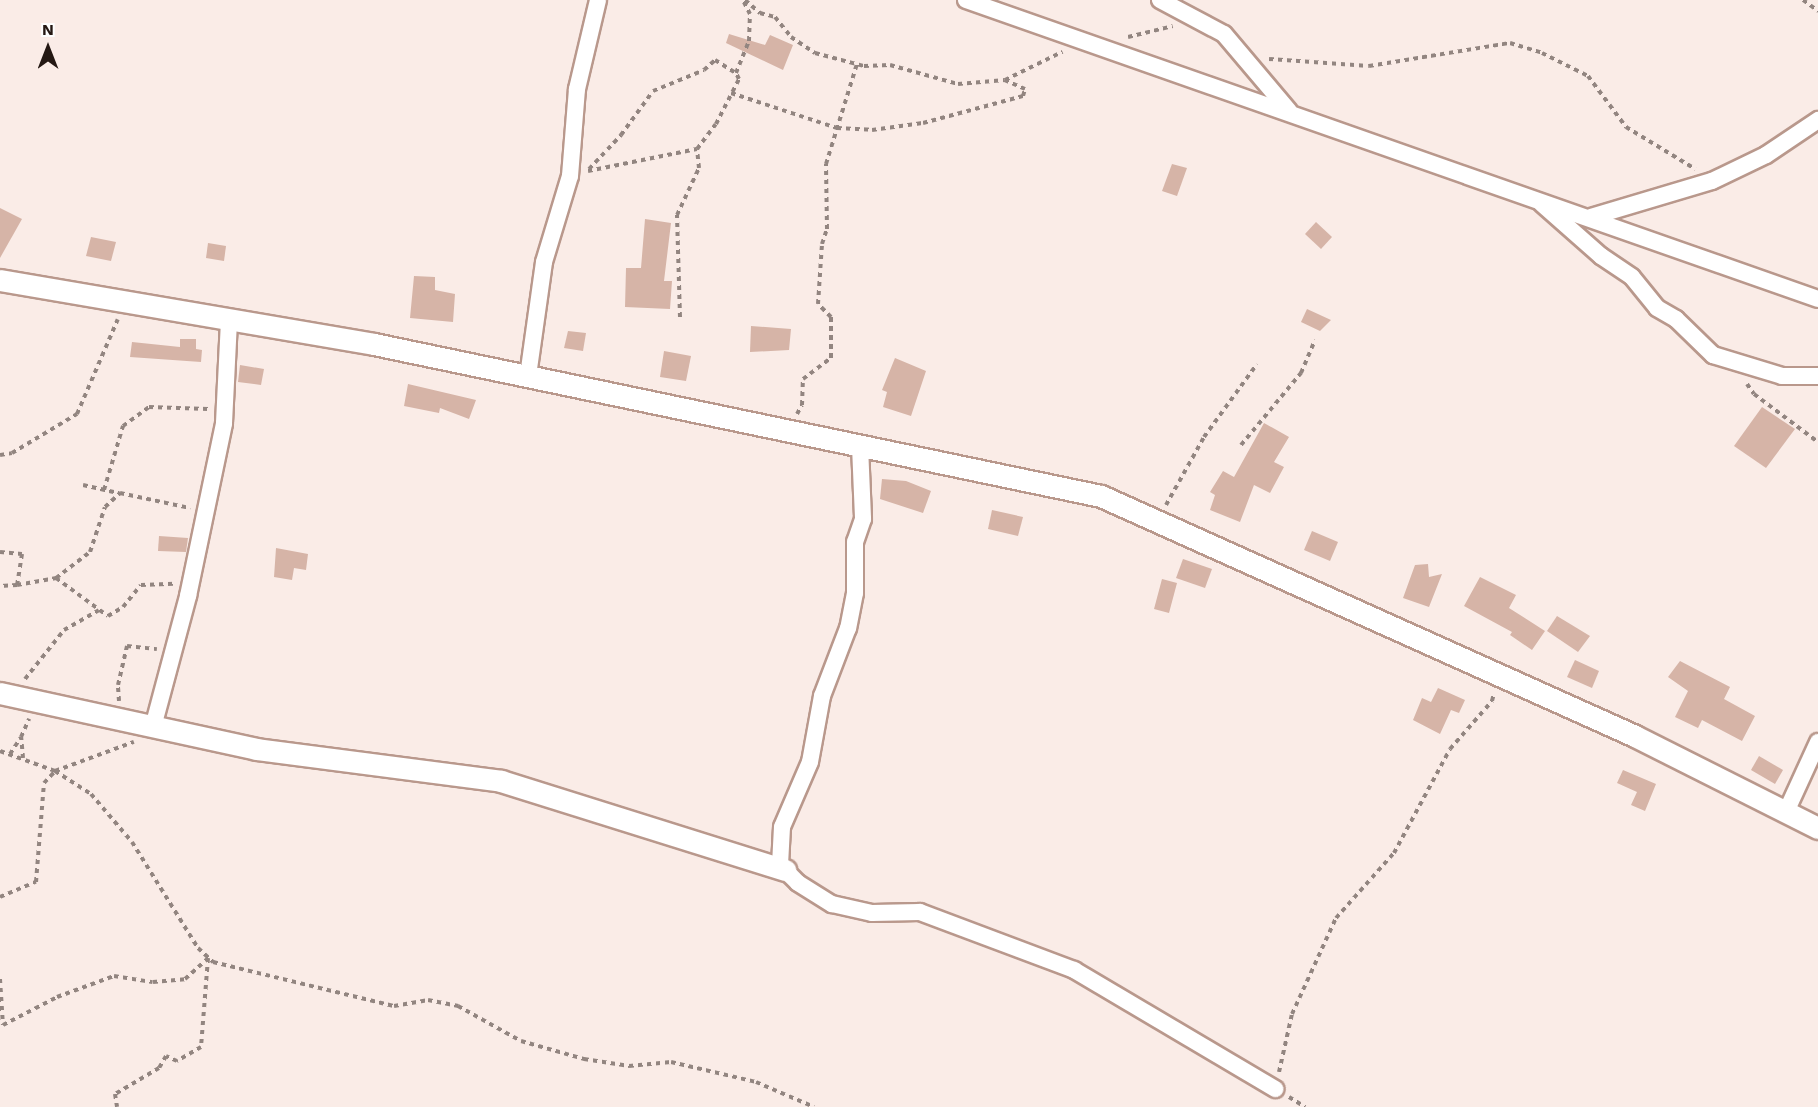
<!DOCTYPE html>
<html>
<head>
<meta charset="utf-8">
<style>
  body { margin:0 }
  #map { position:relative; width:1818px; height:1107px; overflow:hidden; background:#faece7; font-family:"Work Sans",sans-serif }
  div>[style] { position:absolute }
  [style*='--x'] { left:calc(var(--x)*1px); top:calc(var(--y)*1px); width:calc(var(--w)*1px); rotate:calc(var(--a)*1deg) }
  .building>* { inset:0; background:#d6b4a7 }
  .path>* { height:4px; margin-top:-2px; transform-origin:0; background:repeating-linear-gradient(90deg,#928580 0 4.5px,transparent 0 9px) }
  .roads { filter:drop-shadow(2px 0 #b9988c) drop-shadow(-2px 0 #b9988c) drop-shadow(0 2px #b9988c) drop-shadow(0 -2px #b9988c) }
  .minor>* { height:16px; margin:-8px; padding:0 8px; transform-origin:8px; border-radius:8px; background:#fff }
  .tertiary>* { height:21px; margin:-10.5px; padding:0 10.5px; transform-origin:10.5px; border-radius:10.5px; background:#fff }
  span { translate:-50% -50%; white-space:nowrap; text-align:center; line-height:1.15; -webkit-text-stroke:5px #fdfdfd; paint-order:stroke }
  .north { position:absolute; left:18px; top:18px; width:60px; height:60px; -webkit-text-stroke:4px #fdfdfd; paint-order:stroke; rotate:0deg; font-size:16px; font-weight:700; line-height:24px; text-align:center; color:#241813 }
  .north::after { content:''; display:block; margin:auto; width:21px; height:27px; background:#241813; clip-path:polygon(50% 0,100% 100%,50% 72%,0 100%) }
</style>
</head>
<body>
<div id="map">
  <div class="building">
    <i style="clip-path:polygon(729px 34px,765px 45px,770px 35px,793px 45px,783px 70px,726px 43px)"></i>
    <i style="clip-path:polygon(1172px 164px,1187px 168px,1177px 196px,1162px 191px)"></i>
    <i style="clip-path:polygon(0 208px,22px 219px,0 258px)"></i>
    <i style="clip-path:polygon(645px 219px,671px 223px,664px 281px,672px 281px,670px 309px,625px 307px,626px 268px,641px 268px)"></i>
    <i style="clip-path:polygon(1316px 222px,1332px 237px,1321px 249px,1305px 234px)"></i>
    <i style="clip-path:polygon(91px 237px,116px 242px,111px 261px,86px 256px)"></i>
    <i style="clip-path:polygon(208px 243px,226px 246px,224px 261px,206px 258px)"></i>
    <i style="clip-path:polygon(414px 276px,435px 277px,435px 290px,455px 294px,453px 322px,410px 318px)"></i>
    <i style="clip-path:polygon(1307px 309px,1331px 320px,1320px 331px,1301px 322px)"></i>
    <i style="clip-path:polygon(751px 326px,791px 329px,789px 350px,750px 352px)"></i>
    <i style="clip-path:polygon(568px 331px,586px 333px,583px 351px,564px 348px)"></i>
    <i style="clip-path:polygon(180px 339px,196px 339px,196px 349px,202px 350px,201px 362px,130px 357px,132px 342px,180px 347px)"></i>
    <i style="clip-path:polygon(664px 351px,691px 356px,686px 381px,660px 377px)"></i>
    <i style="clip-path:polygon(895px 358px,926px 371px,911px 416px,883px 407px,887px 392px,882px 390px)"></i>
    <i style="clip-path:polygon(240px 365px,264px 369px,261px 385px,238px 382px)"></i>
    <i style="clip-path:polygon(408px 384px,476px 400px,469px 419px,440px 408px,439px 413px,404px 406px)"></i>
    <i style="clip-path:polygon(1762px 407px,1795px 429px,1766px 468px,1734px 446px)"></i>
    <i style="clip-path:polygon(1264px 423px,1289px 437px,1274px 462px,1284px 467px,1270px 493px,1254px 485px,1240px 522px,1210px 510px,1215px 495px,1210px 492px,1223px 471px,1234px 477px)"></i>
    <i style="clip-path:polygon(882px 479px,906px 481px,931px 491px,923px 513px,880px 499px)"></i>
    <i style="clip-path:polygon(992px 510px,1023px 517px,1018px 536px,988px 529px)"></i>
    <i style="clip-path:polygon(1312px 531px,1338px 542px,1330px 561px,1304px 550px)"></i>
    <i style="clip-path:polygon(159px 536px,188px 538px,186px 552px,158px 551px)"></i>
    <i style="clip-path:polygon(276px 548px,308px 554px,306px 570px,294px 568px,292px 580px,274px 577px)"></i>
    <i style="clip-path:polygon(1183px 559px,1212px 569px,1205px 588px,1176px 578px)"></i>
    <i style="clip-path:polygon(1428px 564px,1429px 577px,1442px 574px,1429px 607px,1403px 598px,1415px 565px)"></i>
    <i style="clip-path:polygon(1480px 577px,1516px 595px,1509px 608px,1545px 631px,1532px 650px,1510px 635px,1512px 632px,1464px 606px)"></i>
    <i style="clip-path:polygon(1162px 579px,1177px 583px,1169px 613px,1154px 609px)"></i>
    <i style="clip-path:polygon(1557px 616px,1590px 636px,1578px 652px,1547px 631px)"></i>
    <i style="clip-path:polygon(1575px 660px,1599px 671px,1592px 688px,1567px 677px)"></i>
    <i style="clip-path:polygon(1680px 661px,1730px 687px,1724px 699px,1755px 716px,1742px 741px,1702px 720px,1698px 728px,1675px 717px,1688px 691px,1668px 677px)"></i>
    <i style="clip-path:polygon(1438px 688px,1465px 700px,1459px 713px,1451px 710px,1440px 734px,1413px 720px,1422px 698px,1431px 702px)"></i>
    <i style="clip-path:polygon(1759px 756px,1783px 770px,1775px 784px,1751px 770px)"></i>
    <i style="clip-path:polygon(1623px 770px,1656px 784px,1645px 811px,1631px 805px,1637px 792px,1617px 783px)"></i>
  </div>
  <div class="path">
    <i style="--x:745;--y:0;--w:20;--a:41"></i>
    <i style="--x:760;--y:13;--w:16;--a:15"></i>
    <i style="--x:775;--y:17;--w:26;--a:51"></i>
    <i style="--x:791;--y:37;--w:29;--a:34"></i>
    <i style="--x:815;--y:53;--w:51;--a:14.9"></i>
    <i style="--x:864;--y:66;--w:26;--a:-2"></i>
    <i style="--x:890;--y:65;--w:71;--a:15.6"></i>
    <i style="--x:958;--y:84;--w:47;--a:-4.9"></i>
    <i style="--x:1005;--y:80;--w:64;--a:-26.2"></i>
    <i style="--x:1803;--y:0;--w:19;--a:36"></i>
    <i style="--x:1128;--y:37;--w:46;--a:-13.7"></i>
    <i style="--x:1269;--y:59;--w:100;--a:4"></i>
    <i style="--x:1369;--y:66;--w:143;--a:-9.3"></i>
    <i style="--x:1510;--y:43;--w:34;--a:17"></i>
    <i style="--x:1542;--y:53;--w:51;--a:26.6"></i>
    <i style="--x:1588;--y:76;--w:64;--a:53.3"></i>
    <i style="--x:1626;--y:127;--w:81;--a:31.3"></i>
    <i style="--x:731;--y:93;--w:112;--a:18.3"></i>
    <i style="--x:837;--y:128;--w:35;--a:3"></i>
    <i style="--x:872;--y:130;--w:51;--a:-7.8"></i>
    <i style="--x:923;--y:123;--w:104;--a:-15.1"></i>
    <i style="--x:1023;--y:96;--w:7;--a:-74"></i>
    <i style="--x:1025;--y:89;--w:22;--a:-156"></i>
    <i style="--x:589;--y:169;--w:47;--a:-46.7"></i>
    <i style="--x:621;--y:135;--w:54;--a:-54"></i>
    <i style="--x:653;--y:91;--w:55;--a:-22.4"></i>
    <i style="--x:704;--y:70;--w:15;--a:-42"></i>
    <i style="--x:715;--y:60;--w:25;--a:32"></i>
    <i style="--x:588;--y:171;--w:111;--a:-11.4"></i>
    <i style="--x:697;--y:149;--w:31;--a:-53"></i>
    <i style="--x:716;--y:124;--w:51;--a:-62.9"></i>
    <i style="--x:739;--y:79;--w:7;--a:-117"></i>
    <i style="--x:736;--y:73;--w:35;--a:-68"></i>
    <i style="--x:749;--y:41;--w:27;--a:-88"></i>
    <i style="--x:750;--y:14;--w:16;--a:-117"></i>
    <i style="--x:680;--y:317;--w:102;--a:-91.7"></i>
    <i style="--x:677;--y:215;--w:52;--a:-64.9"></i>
    <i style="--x:699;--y:168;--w:19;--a:-96"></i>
    <i style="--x:1747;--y:384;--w:12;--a:55"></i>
    <i style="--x:1754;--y:394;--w:80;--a:36.9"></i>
    <i style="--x:797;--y:414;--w:10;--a:-61"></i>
    <i style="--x:802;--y:405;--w:26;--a:-88"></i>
    <i style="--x:803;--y:379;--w:35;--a:-37"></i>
    <i style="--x:831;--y:358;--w:41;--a:-90"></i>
    <i style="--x:831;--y:317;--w:18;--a:-135"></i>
    <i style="--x:818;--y:304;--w:60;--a:-86.2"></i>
    <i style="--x:822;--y:244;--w:16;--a:-72"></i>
    <i style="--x:827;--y:229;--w:65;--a:-90.9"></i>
    <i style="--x:826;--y:164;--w:105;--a:-72.8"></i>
    <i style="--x:1241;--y:445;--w:94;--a:-50.2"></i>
    <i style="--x:1301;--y:373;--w:36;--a:-67"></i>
    <i style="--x:0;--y:455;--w:12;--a:-9"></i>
    <i style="--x:12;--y:453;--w:76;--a:-31"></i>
    <i style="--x:77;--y:414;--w:103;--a:-66.7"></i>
    <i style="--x:83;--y:485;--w:37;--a:13"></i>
    <i style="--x:104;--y:490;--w:67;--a:-73.5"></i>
    <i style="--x:123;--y:426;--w:32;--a:-36"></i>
    <i style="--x:149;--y:407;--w:59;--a:1.9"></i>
    <i style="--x:1166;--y:505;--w:78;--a:-60.8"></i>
    <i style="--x:1204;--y:437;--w:90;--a:-54"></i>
    <i style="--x:0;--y:552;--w:22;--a:5"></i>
    <i style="--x:22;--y:554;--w:31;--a:99"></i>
    <i style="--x:17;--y:585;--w:17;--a:177"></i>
    <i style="--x:56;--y:578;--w:64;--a:36.2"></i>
    <i style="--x:108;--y:616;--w:17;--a:-31"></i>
    <i style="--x:123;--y:607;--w:28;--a:-51"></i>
    <i style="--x:141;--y:585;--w:33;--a:-2"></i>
    <i style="--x:17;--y:585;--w:40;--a:-10"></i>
    <i style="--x:56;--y:578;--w:43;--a:-37.4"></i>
    <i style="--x:90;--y:552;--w:47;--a:-71.6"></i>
    <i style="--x:105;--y:507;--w:21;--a:-43"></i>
    <i style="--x:120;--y:493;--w:72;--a:12.1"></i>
    <i style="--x:25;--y:679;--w:63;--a:-51.5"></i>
    <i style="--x:64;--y:630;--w:40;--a:-29.7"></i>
    <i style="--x:119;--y:701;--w:16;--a:-94"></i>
    <i style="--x:118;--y:685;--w:40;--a:-77"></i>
    <i style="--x:127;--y:646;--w:30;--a:6"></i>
    <i style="--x:0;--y:751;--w:59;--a:20"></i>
    <i style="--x:55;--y:771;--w:43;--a:32.6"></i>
    <i style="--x:91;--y:794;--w:63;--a:49.5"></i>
    <i style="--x:132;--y:842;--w:125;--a:58.1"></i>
    <i style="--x:198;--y:948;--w:21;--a:43"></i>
    <i style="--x:213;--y:962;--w:186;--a:13.7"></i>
    <i style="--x:394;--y:1006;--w:35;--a:-10"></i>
    <i style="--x:428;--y:1000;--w:31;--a:11"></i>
    <i style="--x:458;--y:1006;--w:72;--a:29.1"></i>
    <i style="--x:521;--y:1041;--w:66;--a:15.9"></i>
    <i style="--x:584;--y:1059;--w:46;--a:8.8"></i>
    <i style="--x:629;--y:1066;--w:42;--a:-5.4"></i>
    <i style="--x:671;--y:1062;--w:87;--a:13.2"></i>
    <i style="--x:756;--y:1082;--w:63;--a:23.3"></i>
    <i style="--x:10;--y:754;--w:20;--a:-57"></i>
    <i style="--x:23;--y:758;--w:21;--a:-95"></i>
    <i style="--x:21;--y:737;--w:20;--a:-66"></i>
    <i style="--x:0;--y:897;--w:39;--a:-23"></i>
    <i style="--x:36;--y:882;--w:99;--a:-85.4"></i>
    <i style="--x:44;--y:783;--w:16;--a:-47"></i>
    <i style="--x:55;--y:771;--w:84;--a:-20.2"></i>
    <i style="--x:0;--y:979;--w:46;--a:86.3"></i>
    <i style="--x:3;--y:1025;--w:61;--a:-27.4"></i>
    <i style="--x:57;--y:997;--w:61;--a:-20.2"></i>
    <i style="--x:114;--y:976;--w:39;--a:9"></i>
    <i style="--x:153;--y:982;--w:32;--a:-5"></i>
    <i style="--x:185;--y:979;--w:31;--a:-42"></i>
    <i style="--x:208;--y:958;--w:89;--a:94.5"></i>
    <i style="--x:201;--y:1047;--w:28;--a:150"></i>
    <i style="--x:177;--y:1061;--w:12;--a:-156"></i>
    <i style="--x:166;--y:1056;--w:14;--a:120"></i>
    <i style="--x:159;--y:1068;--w:51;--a:149.4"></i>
    <i style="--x:115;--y:1094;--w:13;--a:81"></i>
    <i style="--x:1279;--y:1072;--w:59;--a:-77.4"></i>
    <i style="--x:1292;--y:1014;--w:106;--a:-65.4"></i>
    <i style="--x:1336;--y:918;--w:87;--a:-48.3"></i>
    <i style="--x:1394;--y:853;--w:118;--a:-61.7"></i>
    <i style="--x:1450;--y:749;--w:64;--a:-48.8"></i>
    <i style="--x:1492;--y:701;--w:8;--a:-76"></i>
    <i style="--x:1289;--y:1097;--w:19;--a:32"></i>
  </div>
  <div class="roads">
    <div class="minor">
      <i style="--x:966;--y:0;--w:903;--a:19.34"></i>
      <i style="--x:1160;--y:0;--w:72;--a:28"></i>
      <i style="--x:1224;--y:34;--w:101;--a:49.8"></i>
      <i style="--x:1542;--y:204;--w:79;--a:41.4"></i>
      <i style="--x:1601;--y:256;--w:37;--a:34"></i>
      <i style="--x:1632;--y:277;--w:40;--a:51"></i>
      <i style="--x:1657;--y:308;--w:22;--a:30"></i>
      <i style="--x:1676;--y:319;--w:52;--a:44.2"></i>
      <i style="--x:1713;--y:355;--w:72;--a:16.9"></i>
      <i style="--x:1782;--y:376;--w:36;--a:0"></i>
      <i style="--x:1591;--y:217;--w:126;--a:-16.6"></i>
      <i style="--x:1712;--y:181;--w:60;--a:-25.7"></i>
      <i style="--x:1766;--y:155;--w:63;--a:-33.9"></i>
      <i style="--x:528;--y:376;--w:115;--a:-82"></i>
      <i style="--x:544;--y:262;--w:90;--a:-73.2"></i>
      <i style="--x:570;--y:176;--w:87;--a:-85.4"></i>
      <i style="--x:577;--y:89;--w:91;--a:-76.7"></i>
      <i style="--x:860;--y:446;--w:73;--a:87.6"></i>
      <i style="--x:863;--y:519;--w:24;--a:109"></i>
      <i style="--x:855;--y:542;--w:51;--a:90"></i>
      <i style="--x:855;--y:593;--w:36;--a:101"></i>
      <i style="--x:848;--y:628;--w:73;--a:110.9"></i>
      <i style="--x:822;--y:696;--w:67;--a:100.3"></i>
      <i style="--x:810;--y:762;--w:71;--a:113.3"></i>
      <i style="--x:782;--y:827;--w:38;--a:93"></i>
      <i style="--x:780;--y:865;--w:25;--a:45"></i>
      <i style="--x:798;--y:883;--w:40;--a:32"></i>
      <i style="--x:832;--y:904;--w:41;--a:12.7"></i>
      <i style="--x:872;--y:913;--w:48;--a:-1.2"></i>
      <i style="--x:920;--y:912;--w:165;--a:20.6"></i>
      <i style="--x:1074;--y:970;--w:234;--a:30.6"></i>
      <i style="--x:153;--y:727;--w:136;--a:-75"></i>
      <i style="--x:188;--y:596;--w:177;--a:-78.2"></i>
      <i style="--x:224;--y:423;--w:104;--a:-87.2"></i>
      <i style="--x:1786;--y:812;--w:77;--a:-65.4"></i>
    </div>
    <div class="tertiary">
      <i style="--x:0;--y:280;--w:379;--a:9.7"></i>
      <i style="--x:374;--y:344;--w:743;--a:11.81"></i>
      <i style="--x:1101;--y:496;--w:585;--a:24.2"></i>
      <i style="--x:1635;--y:736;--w:205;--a:26.7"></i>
      <i style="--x:0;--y:693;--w:262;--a:12.3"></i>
      <i style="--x:256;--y:749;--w:247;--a:7.4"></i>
      <i style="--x:501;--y:781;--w:298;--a:17.4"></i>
    </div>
  </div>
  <div class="north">N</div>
</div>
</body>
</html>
